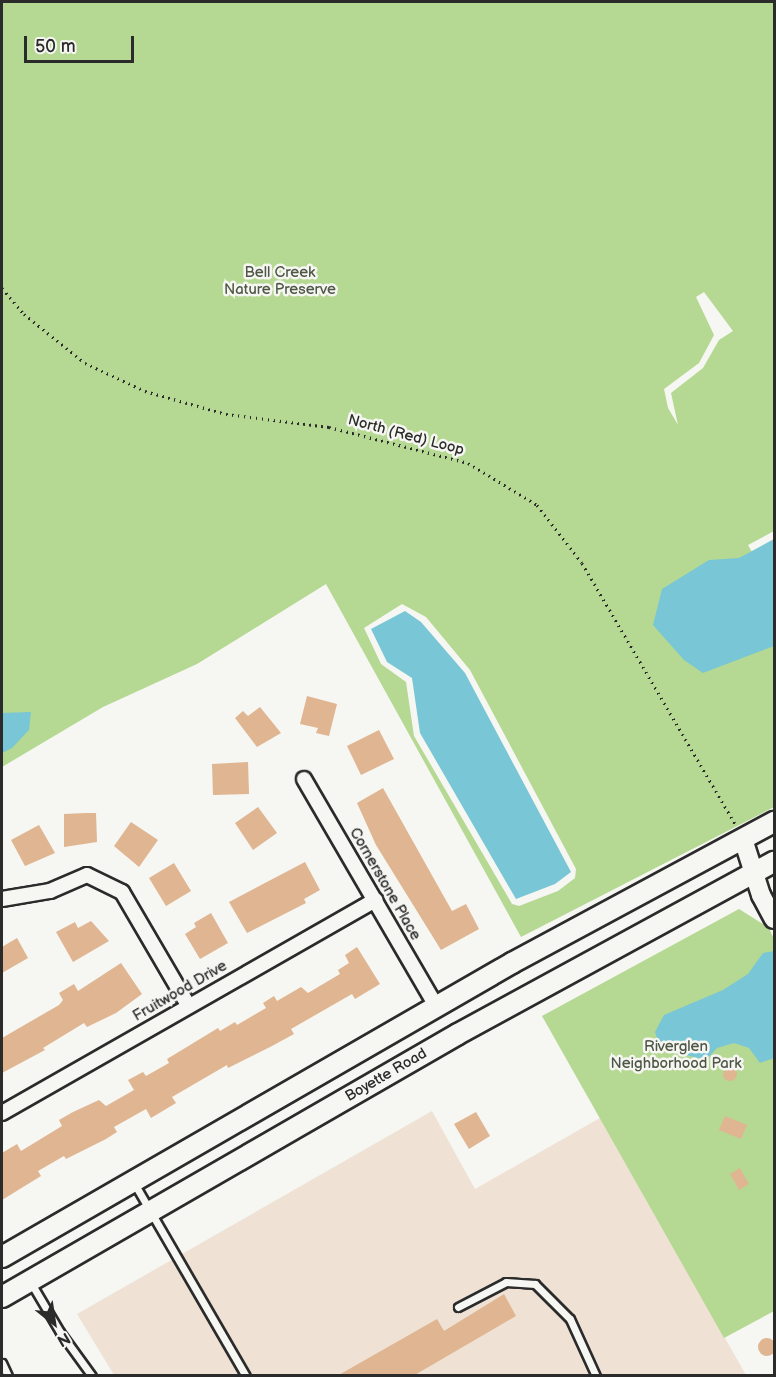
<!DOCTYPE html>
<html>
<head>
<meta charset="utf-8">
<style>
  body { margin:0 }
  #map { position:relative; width:776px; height:1377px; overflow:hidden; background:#f6f6f2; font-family:"Balsamiq Sans",sans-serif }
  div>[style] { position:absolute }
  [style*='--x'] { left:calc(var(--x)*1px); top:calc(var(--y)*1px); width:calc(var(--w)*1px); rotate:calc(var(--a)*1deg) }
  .built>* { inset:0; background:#efe2d5 }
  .green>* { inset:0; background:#b5d892 }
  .water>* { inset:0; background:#78c6d6 }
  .building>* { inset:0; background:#e0b591 }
  .round { border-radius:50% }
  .path>* { height:3px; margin-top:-1.5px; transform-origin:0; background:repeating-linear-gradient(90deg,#2b2b2b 0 1.5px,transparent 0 6px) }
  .roads { filter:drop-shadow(2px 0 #2b2b2b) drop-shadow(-2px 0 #2b2b2b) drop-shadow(0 2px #2b2b2b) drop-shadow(0 -2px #2b2b2b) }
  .service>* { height:7px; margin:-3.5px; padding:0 3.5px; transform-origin:3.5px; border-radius:3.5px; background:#f6f6f2 }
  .minor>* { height:14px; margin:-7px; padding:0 7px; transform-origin:7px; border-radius:7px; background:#f6f6f2 }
  .tertiary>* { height:18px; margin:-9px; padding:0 9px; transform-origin:9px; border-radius:9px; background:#f6f6f2 }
  .secondary>* { height:20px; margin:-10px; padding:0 10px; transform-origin:10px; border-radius:10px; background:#f6f6f2 }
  span { translate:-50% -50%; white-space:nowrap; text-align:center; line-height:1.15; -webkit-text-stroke:5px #f6f6f2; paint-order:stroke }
  .park-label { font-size:15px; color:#4e5645 }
  .street-label { font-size:15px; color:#2b2b2b }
  .frame { position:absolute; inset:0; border:3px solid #2b2b2b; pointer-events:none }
  .north { position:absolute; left:24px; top:1293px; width:60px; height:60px; -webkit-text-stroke:4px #f6f6f2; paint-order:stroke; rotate:150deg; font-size:16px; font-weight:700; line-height:24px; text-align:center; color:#2b2b2b }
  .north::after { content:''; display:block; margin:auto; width:21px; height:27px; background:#2b2b2b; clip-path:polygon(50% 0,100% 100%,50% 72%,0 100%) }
  .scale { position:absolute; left:24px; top:36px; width:110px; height:27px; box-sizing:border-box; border:3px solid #2b2b2b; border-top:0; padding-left:8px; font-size:18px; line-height:21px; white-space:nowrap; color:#2b2b2b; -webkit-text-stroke:4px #f6f6f2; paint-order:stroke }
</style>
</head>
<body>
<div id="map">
  <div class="built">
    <i style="clip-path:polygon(432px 1111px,475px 1189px,600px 1118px,746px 1375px,114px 1375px,77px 1314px)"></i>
  </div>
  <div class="green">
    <i style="clip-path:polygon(evenodd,2px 2px,774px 2px,774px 531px,748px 545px,774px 591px,774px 807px,521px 937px,326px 584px,197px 664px,103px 707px,2px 767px,2px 2px,704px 292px,733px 331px,719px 340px,703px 368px,671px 393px,678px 425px,668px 408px,664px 389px,699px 363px,714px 335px,696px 297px,704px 292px,2px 2px,402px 604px,426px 617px,470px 670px,576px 869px,575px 878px,558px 891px,519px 906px,512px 904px,414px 736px,406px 682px,381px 664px,364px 628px,402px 604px)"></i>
    <i style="clip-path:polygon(739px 909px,769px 928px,774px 939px,774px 1311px,724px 1338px,542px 1016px)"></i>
  </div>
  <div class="water">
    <i style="clip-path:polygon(774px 539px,774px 646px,703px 673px,684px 660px,653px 625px,662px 589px,709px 560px,739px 558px)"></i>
    <i style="clip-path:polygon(405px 611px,421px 622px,465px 673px,571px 872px,555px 884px,516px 899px,420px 733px,412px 678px,387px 662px,371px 629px)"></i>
    <i style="clip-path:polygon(31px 712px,29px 730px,12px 748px,2px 753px,2px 713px)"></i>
    <i style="clip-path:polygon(774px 951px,774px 1058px,760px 1063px,749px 1048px,734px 1043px,717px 1048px,706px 1060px,670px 1051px,659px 1044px,655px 1032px,664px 1015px,723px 990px,748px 974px,763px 953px)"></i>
  </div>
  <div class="building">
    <i style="clip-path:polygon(307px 696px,337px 704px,329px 736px,316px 733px,318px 728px,300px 724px)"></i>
    <i style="clip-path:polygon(260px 707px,281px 733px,257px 747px,235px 718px,243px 711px,248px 716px)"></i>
    <i style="clip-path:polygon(379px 730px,394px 759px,361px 775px,347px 746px)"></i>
    <i style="clip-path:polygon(248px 762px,249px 794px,213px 795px,212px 764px)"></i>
    <i style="clip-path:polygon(383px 788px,452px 911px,466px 904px,479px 929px,441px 950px,376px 845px,357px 803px)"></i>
    <i style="clip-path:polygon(258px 807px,277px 833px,253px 850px,235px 823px)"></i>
    <i style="clip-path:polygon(86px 813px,96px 813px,97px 842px,64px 847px,64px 814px)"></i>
    <i style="clip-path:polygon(131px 822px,158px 840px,139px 867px,114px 846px)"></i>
    <i style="clip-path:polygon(39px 825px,55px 853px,25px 866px,11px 840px)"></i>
    <i style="clip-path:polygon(305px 862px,320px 890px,304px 899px,306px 903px,247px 933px,229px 902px)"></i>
    <i style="clip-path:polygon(174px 863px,191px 891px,166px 906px,149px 878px)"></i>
    <i style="clip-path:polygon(211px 913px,228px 943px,200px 959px,185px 934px,196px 927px,194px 923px)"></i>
    <i style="clip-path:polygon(91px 921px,109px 941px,73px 962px,56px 932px,75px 922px,78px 928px)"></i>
    <i style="clip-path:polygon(17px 938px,28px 958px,2px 973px,2px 947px)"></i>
    <i style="clip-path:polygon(357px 947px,380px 984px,355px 999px,352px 994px,291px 1029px,294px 1034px,272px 1046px,228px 1068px,227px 1065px,172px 1097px,176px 1103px,151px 1118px,146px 1109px,114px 1127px,117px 1132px,106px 1139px,66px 1159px,64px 1156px,38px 1171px,41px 1176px,2px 1200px,2px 1153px,17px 1144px,21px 1151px,62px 1126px,59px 1120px,73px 1112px,99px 1100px,106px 1106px,134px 1090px,128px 1080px,143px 1072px,146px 1076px,169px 1063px,167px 1059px,218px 1028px,220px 1031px,235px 1022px,237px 1025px,266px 1008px,263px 1003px,274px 996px,277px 1001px,301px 987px,308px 993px,340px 974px,338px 970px,349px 963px,345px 955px)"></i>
    <i style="clip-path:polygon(121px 963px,142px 994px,116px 1013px,87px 1027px,84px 1023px,43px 1048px,45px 1050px,2px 1073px,2px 1038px,59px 1005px,63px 1000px,59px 993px,74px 984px,78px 991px)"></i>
    <i class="round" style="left:723px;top:1067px;width:14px;height:14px"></i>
    <i style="clip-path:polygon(476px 1112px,490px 1136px,469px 1149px,454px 1124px)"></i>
    <i style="clip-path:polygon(725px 1116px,747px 1125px,741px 1139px,719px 1130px)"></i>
    <i style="clip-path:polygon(740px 1168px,749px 1184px,739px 1190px,730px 1174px)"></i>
    <i style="clip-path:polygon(504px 1294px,516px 1316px,413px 1376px,337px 1376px,437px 1319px,444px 1331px)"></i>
    <i class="round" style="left:758px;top:1338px;width:18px;height:18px"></i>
  </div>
  <div class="path">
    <i style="--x:2;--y:288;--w:34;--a:50"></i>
    <i style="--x:24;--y:314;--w:78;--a:38.8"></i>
    <i style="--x:85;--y:363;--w:66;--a:25"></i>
    <i style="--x:145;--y:391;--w:84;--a:15.9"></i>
    <i style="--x:226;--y:414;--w:104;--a:7.2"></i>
    <i style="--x:329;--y:427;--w:144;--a:14.5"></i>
    <i style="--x:468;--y:463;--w:81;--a:31.3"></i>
    <i style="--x:537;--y:505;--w:73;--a:52.2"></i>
    <i style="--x:582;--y:563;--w:303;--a:59.6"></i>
  </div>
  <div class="roads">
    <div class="service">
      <i style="--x:134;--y:1183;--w:223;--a:59.9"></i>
      <i style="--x:31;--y:1283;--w:57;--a:59.4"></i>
      <i style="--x:60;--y:1332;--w:54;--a:54"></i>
      <i style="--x:458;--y:1307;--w:54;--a:-27.5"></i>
      <i style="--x:506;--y:1282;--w:29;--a:4"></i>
      <i style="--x:535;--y:1284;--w:49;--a:45"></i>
      <i style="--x:570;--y:1319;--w:63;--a:65.5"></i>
      <i style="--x:2;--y:1363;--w:14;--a:65"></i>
    </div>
    <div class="minor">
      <i style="--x:304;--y:779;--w:263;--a:59.8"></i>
      <i style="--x:2;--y:899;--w:49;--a:-9.5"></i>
      <i style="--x:50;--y:891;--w:40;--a:-23.4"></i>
      <i style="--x:87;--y:875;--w:39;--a:26"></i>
      <i style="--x:122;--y:892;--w:131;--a:59.7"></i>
      <i style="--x:2;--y:1113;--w:430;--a:-29.7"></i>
    </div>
    <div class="tertiary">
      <i style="--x:743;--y:839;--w:59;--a:72.2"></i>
      <i style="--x:761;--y:895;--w:27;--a:62"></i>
    </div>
    <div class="secondary">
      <i style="--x:2;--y:1257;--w:589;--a:-29.96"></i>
      <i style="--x:512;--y:963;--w:298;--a:-28.3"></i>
      <i style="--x:2;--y:1297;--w:526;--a:-29.97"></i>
      <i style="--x:458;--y:1034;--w:360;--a:-28.6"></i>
    </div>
  </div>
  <div class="park-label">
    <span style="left:280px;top:281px">Bell Creek<br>Nature Preserve</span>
    <span style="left:676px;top:1055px">Riverglen<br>Neighborhood Park</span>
  </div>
  <div class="street-label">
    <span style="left:406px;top:435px;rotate:15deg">North (Red) Loop</span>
    <span style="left:385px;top:884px;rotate:60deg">Cornerstone Place</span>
    <span style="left:180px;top:991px;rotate:-30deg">Fruitwood Drive</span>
    <span style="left:386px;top:1075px;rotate:-30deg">Boyette Road</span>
  </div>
  <div class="frame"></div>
  <div class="north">N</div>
  <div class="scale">50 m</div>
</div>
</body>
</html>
